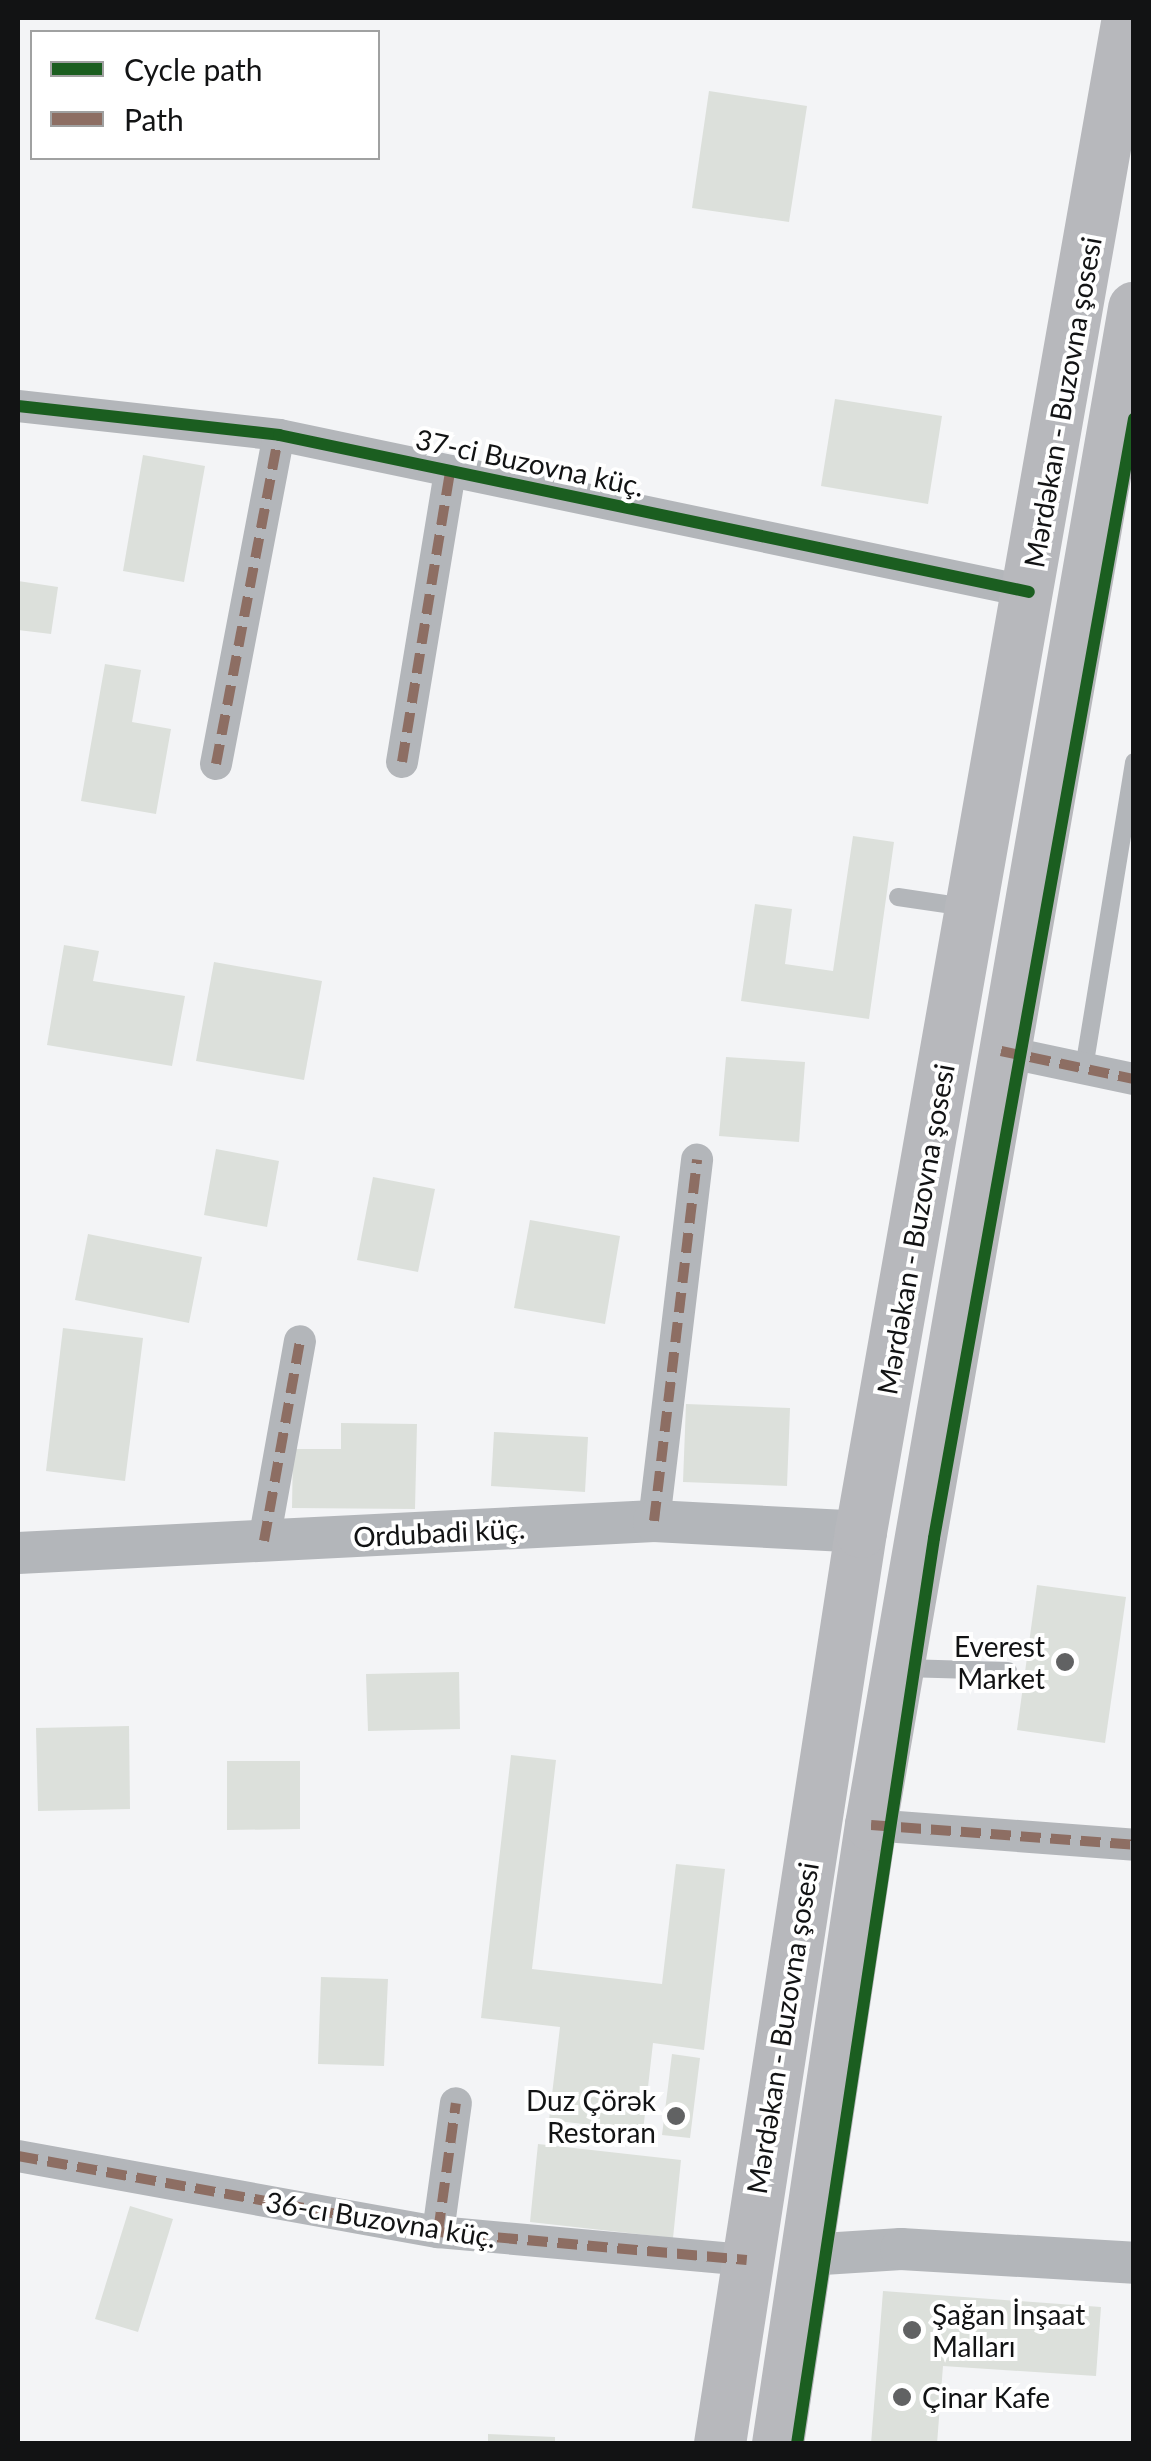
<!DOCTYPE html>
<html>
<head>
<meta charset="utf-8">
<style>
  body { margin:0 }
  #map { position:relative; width:1151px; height:2461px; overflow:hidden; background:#f3f4f6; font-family:Lato,sans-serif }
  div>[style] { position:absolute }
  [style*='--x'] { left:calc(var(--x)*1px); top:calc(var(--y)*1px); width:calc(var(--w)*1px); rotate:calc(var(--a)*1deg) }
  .building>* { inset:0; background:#dce0db }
  .service>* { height:18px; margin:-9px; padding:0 9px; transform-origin:9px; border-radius:9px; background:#b3b6ba }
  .minor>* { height:32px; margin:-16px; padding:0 16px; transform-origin:16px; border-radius:16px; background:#b3b6ba }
  .tertiary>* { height:42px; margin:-21px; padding:0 21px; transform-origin:21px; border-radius:21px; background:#b3b6ba }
  .primary>* { height:52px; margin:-26px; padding:0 26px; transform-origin:26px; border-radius:26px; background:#b7b8bc }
  .quiet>* { height:10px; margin-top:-5px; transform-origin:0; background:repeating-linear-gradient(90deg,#8d6e63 0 20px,transparent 0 30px) }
  .cycleway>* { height:12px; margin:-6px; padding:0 6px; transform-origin:6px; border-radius:6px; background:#1b5e20 }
  .dots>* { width:28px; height:28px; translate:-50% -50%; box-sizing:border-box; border:5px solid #fff; border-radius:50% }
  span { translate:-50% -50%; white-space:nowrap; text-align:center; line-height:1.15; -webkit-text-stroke:8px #fff; paint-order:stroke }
  .street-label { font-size:28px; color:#121314 }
  .poi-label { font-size:28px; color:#121314 }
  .right { translate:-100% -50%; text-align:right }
  .left { translate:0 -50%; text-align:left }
  .frame { position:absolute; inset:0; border:20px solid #121314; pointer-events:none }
  .legend { position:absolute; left:30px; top:30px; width:350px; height:130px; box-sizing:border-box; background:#fff; border:2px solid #a0a1a1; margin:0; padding:12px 18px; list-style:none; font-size:30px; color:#121314 }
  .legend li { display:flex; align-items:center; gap:20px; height:50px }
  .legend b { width:50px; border:2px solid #a0a1a1 }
</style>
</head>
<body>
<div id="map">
  <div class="building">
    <i style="clip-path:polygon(709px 91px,807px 106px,789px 222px,692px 208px)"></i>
    <i style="clip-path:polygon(835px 399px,942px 416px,928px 504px,821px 486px)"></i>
    <i style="clip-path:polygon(143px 455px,205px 466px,184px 582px,123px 571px)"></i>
    <i style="clip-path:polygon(18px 581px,58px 587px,51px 634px,18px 630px)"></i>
    <i style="clip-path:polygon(105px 664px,141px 670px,132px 722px,171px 729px,156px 814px,81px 801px)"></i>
    <i style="clip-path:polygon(853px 836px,894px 842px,869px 1019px,741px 1001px,755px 904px,792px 909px,785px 964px,833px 971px)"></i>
    <i style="clip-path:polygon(64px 945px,99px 951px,93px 981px,185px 996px,172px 1066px,47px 1045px)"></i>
    <i style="clip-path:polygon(214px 962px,322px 981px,304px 1080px,196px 1061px)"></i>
    <i style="clip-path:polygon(726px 1057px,805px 1062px,799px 1142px,719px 1136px)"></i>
    <i style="clip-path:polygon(216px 1149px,279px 1161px,267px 1227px,204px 1215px)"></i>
    <i style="clip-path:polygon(373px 1177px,435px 1189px,418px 1272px,357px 1260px)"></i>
    <i style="clip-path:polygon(530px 1220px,620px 1236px,605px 1324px,514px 1308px)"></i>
    <i style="clip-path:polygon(88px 1234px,202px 1257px,189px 1323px,75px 1300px)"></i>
    <i style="clip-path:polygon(63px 1328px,143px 1338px,125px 1481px,46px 1471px)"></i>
    <i style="clip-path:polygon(686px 1404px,790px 1408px,787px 1486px,683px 1482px)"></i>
    <i style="clip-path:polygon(341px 1423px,417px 1424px,415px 1509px,292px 1508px,293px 1449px,341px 1449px)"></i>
    <i style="clip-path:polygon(494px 1432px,588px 1437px,585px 1492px,491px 1486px)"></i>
    <i style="clip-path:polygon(1037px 1585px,1126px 1597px,1105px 1743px,1017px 1730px)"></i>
    <i style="clip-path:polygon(459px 1672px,460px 1729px,368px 1731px,366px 1674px)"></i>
    <i style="clip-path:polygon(129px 1726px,130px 1809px,38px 1811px,36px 1728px)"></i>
    <i style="clip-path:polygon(511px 1755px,556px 1760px,532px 1969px,662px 1984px,676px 1864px,725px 1869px,704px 2050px,653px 2043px,643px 2131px,549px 2120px,560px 2027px,481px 2018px)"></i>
    <i style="clip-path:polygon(227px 1761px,300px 1761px,300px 1829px,227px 1830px)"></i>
    <i style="clip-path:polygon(321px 1977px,388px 1979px,384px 2066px,318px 2064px)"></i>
    <i style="clip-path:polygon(672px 2054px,700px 2058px,690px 2138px,662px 2135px)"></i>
    <i style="clip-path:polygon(538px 2144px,681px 2160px,673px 2238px,530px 2222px)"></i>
    <i style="clip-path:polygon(130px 2206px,173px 2219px,138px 2332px,95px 2319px)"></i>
    <i style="clip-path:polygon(883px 2291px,1101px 2307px,1096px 2376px,943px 2366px,937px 2444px,871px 2444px)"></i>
    <i style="clip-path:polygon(488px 2434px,555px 2437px,555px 2444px,488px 2444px)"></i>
  </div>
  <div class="service">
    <i style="--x:898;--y:897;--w:69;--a:8.4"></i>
    <i style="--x:1084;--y:1068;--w:310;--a:-80.7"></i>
    <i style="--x:903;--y:1668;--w:105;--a:1.6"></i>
  </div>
  <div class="minor">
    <i style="--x:18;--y:406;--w:263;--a:6.3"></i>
    <i style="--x:279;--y:435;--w:766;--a:11.82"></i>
    <i style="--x:402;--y:762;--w:295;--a:-80.6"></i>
    <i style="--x:216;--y:764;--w:335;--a:-79.2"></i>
    <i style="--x:1001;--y:1051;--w:136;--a:11.9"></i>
    <i style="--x:654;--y:1521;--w:364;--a:-83.2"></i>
    <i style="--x:264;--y:1541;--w:203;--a:-79.8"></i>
    <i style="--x:871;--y:1825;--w:264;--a:4.3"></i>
    <i style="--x:18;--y:2156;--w:427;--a:10.3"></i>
    <i style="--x:438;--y:2232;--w:310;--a:5.2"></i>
    <i style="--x:438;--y:2232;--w:130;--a:-82.1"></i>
  </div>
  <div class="tertiary">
    <i style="--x:18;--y:1553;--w:637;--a:-2.88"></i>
    <i style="--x:654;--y:1521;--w:207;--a:3"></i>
    <i style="--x:807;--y:2255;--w:94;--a:-3.7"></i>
    <i style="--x:901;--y:2249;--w:233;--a:3.4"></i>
  </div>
  <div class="primary">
    <i style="--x:720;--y:2444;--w:923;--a:-81.21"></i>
    <i style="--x:861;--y:1532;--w:1537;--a:-80"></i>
    <i style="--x:778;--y:2444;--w:626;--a:-81.46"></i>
    <i style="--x:871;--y:1825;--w:1540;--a:-80.16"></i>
  </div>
  <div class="quiet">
    <i style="--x:402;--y:762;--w:295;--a:-80.6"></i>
    <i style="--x:216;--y:764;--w:335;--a:-79.2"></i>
    <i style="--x:1001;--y:1051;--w:136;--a:11.9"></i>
    <i style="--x:654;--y:1521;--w:364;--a:-83.2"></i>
    <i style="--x:264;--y:1541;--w:203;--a:-79.8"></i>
    <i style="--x:871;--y:1825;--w:264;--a:4.3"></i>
    <i style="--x:18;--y:2156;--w:427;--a:10.3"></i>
    <i style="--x:438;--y:2232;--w:310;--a:5.2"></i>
    <i style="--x:438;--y:2232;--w:130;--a:-82.1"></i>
  </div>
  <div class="cycleway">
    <i style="--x:18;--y:406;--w:263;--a:6.3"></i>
    <i style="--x:279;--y:435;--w:766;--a:11.82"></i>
    <i style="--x:797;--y:2444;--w:916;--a:-81.4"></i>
    <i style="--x:934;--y:1538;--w:1137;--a:-79.87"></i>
  </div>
  <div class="dots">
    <i style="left:1065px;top:1662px;background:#616263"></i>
    <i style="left:676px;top:2116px;background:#616263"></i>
    <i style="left:912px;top:2330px;background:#616263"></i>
    <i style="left:902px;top:2397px;background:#616263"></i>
  </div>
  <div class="street-label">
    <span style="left:1062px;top:402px;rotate:-80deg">Mərdəkan - Buzovna şosesi</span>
    <span style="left:530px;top:462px;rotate:12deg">37-ci Buzovna küç.</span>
    <span style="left:915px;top:1229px;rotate:-80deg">Mərdəkan - Buzovna şosesi</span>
    <span style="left:439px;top:1532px;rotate:-3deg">Ordubadi küç.</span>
    <span style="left:782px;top:2028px;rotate:-81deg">Mərdəkan - Buzovna şosesi</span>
    <span style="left:381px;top:2219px;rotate:9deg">36-cı Buzovna küç.</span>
  </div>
  <div class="poi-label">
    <span class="right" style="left:1045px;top:1662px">Everest<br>Market</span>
    <span class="right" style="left:656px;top:2116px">Duz Çörək<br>Restoran</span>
    <span class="left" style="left:932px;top:2330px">Şağan İnşaat<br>Malları</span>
    <span class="left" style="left:922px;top:2397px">Çinar Kafe</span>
  </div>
  <div class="frame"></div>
  <ul class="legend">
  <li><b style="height:12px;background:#1b5e20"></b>Cycle path</li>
  <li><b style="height:12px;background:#8d6e63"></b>Path</li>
  </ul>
</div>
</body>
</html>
